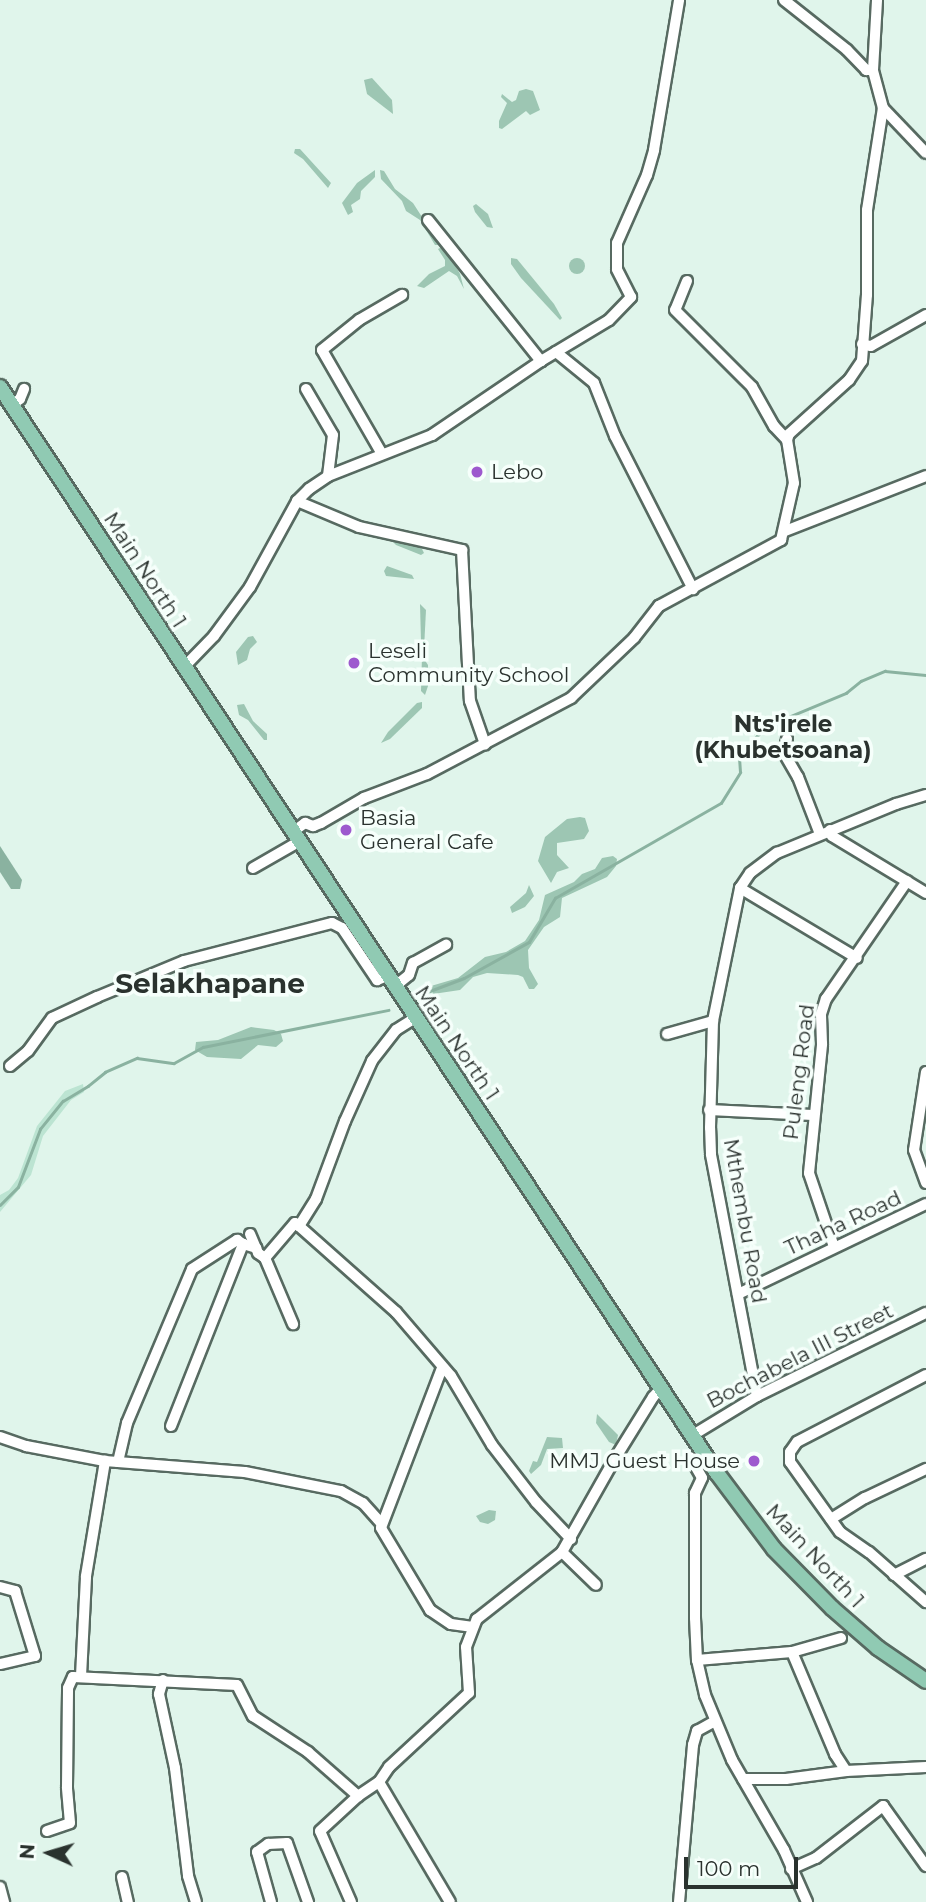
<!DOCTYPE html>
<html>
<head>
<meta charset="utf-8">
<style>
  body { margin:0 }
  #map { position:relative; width:926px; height:1902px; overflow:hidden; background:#e0f5eb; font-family:Montserrat,sans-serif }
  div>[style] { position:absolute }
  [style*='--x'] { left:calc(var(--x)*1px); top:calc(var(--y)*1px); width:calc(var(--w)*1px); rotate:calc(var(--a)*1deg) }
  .green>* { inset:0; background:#bce4d2 }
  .forest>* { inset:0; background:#9dc6b3 }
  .round { border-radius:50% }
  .water>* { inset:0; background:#8ab2a0 }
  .stream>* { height:2.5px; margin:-1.25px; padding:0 1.25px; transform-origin:1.25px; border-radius:1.25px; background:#8ab2a0 }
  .roads { filter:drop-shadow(2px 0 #576a61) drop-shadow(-2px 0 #576a61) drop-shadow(0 2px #576a61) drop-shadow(0 -2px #576a61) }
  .minor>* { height:10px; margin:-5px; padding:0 5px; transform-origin:5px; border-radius:5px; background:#fff }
  .major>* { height:14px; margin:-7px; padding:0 7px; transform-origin:7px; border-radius:7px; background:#90cab3 }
  .dots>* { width:19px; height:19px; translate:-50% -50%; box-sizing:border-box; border:4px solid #f6fffb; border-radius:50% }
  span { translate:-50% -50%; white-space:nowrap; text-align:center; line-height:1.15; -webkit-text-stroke:7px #f6fffb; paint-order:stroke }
  .poi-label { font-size:21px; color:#2a322e }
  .left { translate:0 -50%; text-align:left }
  .right { translate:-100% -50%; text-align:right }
  .street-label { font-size:21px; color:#2a322e }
  .neighbourhood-label { font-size:23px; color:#2a322e; font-weight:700 }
  .district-label { font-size:28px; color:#2a322e; font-weight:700 }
  .north { position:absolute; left:14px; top:1818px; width:70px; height:70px; -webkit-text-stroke:5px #f6fffb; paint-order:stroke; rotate:274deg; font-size:19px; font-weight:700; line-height:28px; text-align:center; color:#2a322e }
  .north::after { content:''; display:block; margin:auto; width:24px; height:32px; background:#2a322e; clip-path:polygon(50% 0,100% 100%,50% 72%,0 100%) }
  .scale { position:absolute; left:684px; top:1857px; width:114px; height:32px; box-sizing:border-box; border:4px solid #2a322e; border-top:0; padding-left:9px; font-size:21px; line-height:24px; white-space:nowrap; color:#2a322e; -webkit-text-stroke:5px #f6fffb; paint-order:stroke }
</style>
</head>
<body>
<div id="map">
  <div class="green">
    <i style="clip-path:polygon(83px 1084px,84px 1092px,71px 1100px,43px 1136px,31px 1175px,0 1212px,0 1195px,9px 1190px,18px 1178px,37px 1126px,65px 1091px)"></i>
  </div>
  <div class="forest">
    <i style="clip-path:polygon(372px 78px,392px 100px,393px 114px,367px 94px,364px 80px)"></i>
    <i style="clip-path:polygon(526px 89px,533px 91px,540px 110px,530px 115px,526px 111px,502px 129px,499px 128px,499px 121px,507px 103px,501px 97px,502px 94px,512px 102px,516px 100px,519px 91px)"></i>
    <i style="clip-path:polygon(295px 149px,300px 149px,331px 183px,328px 188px,303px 159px,294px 153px)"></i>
    <i style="clip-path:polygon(375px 170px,375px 177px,361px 191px,360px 199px,351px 205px,353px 212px,348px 215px,342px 203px,357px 183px)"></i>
    <i style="clip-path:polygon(380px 170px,384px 171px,395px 189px,413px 203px,440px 245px,435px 245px,420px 220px,406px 211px,402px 201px,381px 179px)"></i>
    <i style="clip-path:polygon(476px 204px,488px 214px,493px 228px,487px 227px,475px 212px,473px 206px)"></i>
    <i style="clip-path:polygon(442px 247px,447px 250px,460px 274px,464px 289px,457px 276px,449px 271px,424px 288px,417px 286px,429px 274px,445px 266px,445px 260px,438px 249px)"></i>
    <i class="round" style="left:569px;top:258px;width:16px;height:16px"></i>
    <i style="clip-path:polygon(511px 258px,517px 259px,554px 304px,562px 318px,560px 320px,521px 278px,511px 264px)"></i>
    <i style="clip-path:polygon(394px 538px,419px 543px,424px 553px,421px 555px,396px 545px,391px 540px)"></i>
    <i style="clip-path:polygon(387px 566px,412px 575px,414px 579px,386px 576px,384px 571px)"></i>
    <i style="clip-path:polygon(420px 604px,426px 610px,424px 649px,421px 642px)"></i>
    <i style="clip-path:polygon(253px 636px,257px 642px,250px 649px,247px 660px,238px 665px,236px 652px,248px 637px)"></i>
    <i style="clip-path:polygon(422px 656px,428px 665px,428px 686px,425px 695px,421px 691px)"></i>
    <i style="clip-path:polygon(422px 702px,422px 708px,390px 739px,381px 743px,388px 732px,417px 703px)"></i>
    <i style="clip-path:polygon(244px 704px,253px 721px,267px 734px,267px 740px,264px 740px,248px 720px,239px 715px,237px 705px)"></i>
    <i style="clip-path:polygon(580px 817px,585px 818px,589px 831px,584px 839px,557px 843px,557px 855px,569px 868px,557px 872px,551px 883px,538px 861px,545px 837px,567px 819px)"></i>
    <i style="clip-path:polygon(613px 856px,617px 859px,616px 866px,607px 877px,562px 898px,560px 917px,544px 927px,528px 950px,529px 968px,538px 984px,534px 989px,529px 989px,523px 977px,518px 975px,487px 973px,473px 977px,460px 990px,433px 994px,431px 986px,458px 978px,485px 957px,506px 952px,525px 941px,539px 920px,545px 895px,574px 882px,582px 874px,595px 869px,602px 858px)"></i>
    <i style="clip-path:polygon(529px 885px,534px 896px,525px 907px,512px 913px,510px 907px,526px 893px)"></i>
    <i style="clip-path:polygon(251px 1027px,274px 1030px,281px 1034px,283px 1041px,276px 1047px,258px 1045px,241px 1059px,207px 1057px,195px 1050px,196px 1042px,218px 1040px)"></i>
    <i style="clip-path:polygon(597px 1414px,618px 1435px,616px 1445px,609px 1442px,596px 1423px)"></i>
    <i style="clip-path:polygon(547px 1437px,562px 1438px,563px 1448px,547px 1449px,541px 1465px,531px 1474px,529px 1471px,533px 1461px,537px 1462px)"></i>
    <i style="clip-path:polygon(489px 1510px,496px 1511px,495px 1520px,488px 1524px,480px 1522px,476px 1516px)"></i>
  </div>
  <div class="water">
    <i style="clip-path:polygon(0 846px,22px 880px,20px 889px,11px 889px,0 872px)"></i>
  </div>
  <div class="stream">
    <i style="--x:414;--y:997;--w:53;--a:-20.8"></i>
    <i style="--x:464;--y:978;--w:74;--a:-29"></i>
    <i style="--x:529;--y:942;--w:51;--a:-59.4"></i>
    <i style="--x:555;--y:898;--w:191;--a:-29.8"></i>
    <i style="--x:721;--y:803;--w:36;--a:-58"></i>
    <i style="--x:740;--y:772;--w:14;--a:-94"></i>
    <i style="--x:739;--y:758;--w:13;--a:-58"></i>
    <i style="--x:746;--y:747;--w:30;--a:-45"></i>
    <i style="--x:767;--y:726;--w:86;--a:-22.7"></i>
    <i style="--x:846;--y:693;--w:19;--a:-39"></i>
    <i style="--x:861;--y:681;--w:26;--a:-23"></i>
    <i style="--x:885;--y:671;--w:41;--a:5.6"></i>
    <i style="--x:0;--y:1205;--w:25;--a:-45"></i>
    <i style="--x:18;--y:1187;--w:62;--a:-69.2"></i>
    <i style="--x:40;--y:1129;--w:36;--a:-51"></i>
    <i style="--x:63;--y:1101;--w:29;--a:-31"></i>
    <i style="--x:88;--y:1086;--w:22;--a:-39"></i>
    <i style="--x:105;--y:1072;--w:35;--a:-24"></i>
    <i style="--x:137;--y:1058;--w:37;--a:8"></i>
    <i style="--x:174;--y:1063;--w:33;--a:-29"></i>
    <i style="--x:203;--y:1047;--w:189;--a:-11.3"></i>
  </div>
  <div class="roads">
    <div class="minor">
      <i style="--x:784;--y:0;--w:80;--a:38.4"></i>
      <i style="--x:847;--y:50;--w:28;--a:46"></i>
      <i style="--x:866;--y:70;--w:7;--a:0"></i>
      <i style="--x:883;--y:108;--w:62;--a:46.3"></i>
      <i style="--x:428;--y:220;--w:181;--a:51.3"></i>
      <i style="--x:687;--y:281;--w:31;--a:112"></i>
      <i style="--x:675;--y:310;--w:109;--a:45"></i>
      <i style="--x:752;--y:387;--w:45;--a:60.6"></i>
      <i style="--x:774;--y:426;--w:19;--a:47"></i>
      <i style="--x:862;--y:344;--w:9;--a:13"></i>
      <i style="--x:871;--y:346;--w:63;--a:-29.4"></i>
      <i style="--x:556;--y:352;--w:49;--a:39.2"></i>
      <i style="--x:594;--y:383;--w:57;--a:68.4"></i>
      <i style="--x:615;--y:436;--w:172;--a:63"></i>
      <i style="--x:306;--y:389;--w:53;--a:59.6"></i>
      <i style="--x:333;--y:435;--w:41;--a:97"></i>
      <i style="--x:12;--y:405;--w:10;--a:-37"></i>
      <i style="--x:20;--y:399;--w:11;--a:-68"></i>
      <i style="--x:382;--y:454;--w:120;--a:-120"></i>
      <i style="--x:322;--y:350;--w:48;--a:-39"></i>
      <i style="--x:359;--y:320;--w:50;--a:-30.2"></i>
      <i style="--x:297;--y:501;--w:67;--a:22.8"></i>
      <i style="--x:359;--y:527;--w:106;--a:12.6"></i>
      <i style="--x:462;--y:550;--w:151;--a:87"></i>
      <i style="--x:470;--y:701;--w:46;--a:70.8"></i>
      <i style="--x:785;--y:531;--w:151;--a:-21.3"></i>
      <i style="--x:184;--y:667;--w:43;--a:-45.9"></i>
      <i style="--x:214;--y:636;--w:61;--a:-53.7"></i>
      <i style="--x:250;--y:587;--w:98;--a:-61.3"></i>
      <i style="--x:297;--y:501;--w:17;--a:-45"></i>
      <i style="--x:309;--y:489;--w:23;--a:-34"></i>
      <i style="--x:328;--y:476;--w:112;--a:-21.5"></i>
      <i style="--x:432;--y:435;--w:132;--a:-34.2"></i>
      <i style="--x:541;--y:361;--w:79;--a:-31.1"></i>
      <i style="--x:609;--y:320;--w:32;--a:-46"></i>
      <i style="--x:631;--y:297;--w:31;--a:-117"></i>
      <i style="--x:617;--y:269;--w:26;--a:-90"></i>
      <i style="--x:617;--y:243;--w:74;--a:-66.2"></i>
      <i style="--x:647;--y:175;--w:26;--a:-74"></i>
      <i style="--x:654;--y:150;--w:152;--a:-80.5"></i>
      <i style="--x:787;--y:739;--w:14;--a:102"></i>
      <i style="--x:784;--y:753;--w:28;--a:60"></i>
      <i style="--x:798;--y:777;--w:61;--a:68.9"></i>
      <i style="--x:830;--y:830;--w:6;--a:72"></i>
      <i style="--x:832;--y:836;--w:110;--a:31.2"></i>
      <i style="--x:294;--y:831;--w:14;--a:-36"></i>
      <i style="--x:305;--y:823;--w:9;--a:21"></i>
      <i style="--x:313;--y:826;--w:9;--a:-21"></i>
      <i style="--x:321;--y:823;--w:50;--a:-30.2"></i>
      <i style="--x:364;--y:798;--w:67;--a:-20.9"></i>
      <i style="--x:427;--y:774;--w:163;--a:-27.8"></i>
      <i style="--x:571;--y:698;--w:87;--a:-43.6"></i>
      <i style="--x:634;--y:638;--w:41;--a:-52"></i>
      <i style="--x:659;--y:606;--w:139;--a:-28.4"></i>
      <i style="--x:781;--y:540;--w:58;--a:-77.2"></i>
      <i style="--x:794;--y:483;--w:44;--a:-99.2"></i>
      <i style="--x:787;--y:440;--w:6;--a:-72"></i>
      <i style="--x:789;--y:434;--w:81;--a:-42"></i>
      <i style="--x:849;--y:380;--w:23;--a:-56"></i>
      <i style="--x:862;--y:361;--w:66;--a:-85.7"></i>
      <i style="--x:867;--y:295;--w:85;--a:-90"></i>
      <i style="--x:867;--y:210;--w:103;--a:-81.1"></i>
      <i style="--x:883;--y:108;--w:39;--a:-105"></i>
      <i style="--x:873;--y:70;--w:70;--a:-86.7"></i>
      <i style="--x:253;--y:868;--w:54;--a:-29.9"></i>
      <i style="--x:740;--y:888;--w:136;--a:30.9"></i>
      <i style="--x:394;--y:987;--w:19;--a:-39"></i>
      <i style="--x:409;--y:975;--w:13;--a:-72"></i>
      <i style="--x:413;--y:963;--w:38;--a:-29"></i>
      <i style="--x:415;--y:1018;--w:22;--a:148"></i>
      <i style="--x:396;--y:1030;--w:39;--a:128"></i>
      <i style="--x:372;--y:1061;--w:66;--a:114.2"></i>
      <i style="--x:345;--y:1121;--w:83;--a:110.4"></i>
      <i style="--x:316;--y:1199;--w:32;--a:122"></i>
      <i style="--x:299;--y:1226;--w:130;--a:41.6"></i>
      <i style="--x:396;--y:1312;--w:84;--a:49.3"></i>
      <i style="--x:451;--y:1376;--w:80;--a:59.3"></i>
      <i style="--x:492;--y:1445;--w:72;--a:52.3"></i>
      <i style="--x:536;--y:1502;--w:51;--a:46.6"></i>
      <i style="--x:667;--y:1034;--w:48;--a:-15.8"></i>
      <i style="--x:10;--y:1066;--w:23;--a:-40"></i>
      <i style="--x:28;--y:1051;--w:41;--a:-54"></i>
      <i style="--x:52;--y:1018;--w:50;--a:-25"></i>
      <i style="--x:97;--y:997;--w:94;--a:-22.5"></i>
      <i style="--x:184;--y:961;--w:153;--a:-14.4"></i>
      <i style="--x:332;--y:923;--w:11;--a:27"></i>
      <i style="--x:342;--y:928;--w:63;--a:56.1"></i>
      <i style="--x:377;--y:980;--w:11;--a:-22"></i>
      <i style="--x:926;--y:1072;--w:79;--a:98.7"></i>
      <i style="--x:914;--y:1150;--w:35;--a:70"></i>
      <i style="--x:709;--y:1110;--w:104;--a:2.8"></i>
      <i style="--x:250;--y:1234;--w:21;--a:67"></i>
      <i style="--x:258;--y:1253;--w:9;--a:36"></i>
      <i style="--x:265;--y:1258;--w:72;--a:67"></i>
      <i style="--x:834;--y:1247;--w:78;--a:-108.7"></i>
      <i style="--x:809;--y:1173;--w:130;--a:-84.2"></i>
      <i style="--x:822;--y:1044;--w:30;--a:-92"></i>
      <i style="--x:821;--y:1014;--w:16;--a:-72"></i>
      <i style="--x:826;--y:999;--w:143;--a:-55.5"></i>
      <i style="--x:265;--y:1258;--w:46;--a:-49.4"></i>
      <i style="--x:295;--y:1223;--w:5;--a:37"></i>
      <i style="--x:738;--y:1294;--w:208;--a:-25.6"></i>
      <i style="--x:442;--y:1368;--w:171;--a:110.9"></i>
      <i style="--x:381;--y:1528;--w:96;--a:59.1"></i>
      <i style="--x:430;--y:1610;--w:25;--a:34"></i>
      <i style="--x:451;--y:1624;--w:22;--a:8"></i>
      <i style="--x:926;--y:1375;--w:145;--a:152.6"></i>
      <i style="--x:797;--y:1442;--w:12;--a:125"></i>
      <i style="--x:790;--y:1452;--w:10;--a:90"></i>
      <i style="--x:790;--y:1462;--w:86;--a:54.5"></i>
      <i style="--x:840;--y:1532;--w:35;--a:35"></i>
      <i style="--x:869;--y:1552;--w:76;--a:41.3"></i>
      <i style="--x:757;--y:1396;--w:246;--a:-100.8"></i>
      <i style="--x:711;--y:1154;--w:26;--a:-92"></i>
      <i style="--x:710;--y:1128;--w:107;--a:-88.4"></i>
      <i style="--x:713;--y:1021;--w:136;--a:-78.5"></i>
      <i style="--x:740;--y:888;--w:18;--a:-56"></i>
      <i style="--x:750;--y:873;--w:34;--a:-37"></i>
      <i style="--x:777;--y:853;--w:129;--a:-22.4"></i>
      <i style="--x:896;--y:804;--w:31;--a:-17"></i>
      <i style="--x:171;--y:1426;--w:196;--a:-68.4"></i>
      <i style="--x:243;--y:1244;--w:14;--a:17"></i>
      <i style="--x:693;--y:1435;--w:75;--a:-31.4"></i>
      <i style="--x:757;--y:1396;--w:188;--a:-26.2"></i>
      <i style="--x:0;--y:1437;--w:28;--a:19"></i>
      <i style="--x:26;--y:1446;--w:80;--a:10.8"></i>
      <i style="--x:105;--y:1461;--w:140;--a:4.5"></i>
      <i style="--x:245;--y:1472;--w:98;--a:11.2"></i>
      <i style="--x:341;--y:1491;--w:25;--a:29"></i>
      <i style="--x:363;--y:1503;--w:28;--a:48"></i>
      <i style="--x:690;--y:1457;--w:24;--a:60"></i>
      <i style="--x:702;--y:1478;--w:17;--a:115"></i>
      <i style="--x:695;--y:1493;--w:125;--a:90"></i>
      <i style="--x:695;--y:1618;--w:42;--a:87.3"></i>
      <i style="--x:697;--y:1660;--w:36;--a:77"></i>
      <i style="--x:705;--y:1695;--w:70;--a:67.4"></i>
      <i style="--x:732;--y:1760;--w:104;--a:60"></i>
      <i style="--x:784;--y:1850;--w:57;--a:66.1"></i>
      <i style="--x:118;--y:1462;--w:40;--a:-77"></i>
      <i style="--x:127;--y:1423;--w:167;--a:-67.1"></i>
      <i style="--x:192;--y:1269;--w:54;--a:-32.8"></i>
      <i style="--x:237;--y:1240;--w:7;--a:34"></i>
      <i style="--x:831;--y:1519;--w:40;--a:-32"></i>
      <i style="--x:865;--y:1498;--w:68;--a:-25.4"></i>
      <i style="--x:562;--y:1552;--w:47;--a:44.1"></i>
      <i style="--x:894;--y:1575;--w:36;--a:-27"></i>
      <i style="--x:0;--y:1587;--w:16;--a:15"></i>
      <i style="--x:15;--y:1591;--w:68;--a:72.9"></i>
      <i style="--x:35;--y:1656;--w:36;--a:167"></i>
      <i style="--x:792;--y:1652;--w:111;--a:67.1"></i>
      <i style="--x:835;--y:1754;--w:20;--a:57"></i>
      <i style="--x:697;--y:1660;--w:95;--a:-4.8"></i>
      <i style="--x:792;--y:1652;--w:51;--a:-15.9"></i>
      <i style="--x:81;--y:1676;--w:100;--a:-87.1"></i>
      <i style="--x:86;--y:1576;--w:117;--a:-80.6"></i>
      <i style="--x:163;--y:1680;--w:15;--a:106"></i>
      <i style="--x:159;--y:1694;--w:76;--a:77.8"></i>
      <i style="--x:175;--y:1768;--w:109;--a:83.1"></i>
      <i style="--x:188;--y:1876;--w:27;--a:73"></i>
      <i style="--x:743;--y:1779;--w:43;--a:0"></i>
      <i style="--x:786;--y:1779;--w:61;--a:-7.6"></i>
      <i style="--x:846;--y:1771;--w:80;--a:-2.9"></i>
      <i style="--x:379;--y:1782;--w:139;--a:59.4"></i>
      <i style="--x:47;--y:1831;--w:24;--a:-19"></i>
      <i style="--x:70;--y:1823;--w:36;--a:-95"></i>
      <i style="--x:67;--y:1787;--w:99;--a:-89.4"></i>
      <i style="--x:68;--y:1688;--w:12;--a:-66"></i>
      <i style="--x:73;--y:1677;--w:164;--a:2.8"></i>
      <i style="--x:237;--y:1685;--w:35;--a:63"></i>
      <i style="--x:253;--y:1716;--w:66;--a:33.2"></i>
      <i style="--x:308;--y:1752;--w:67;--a:41.3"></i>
      <i style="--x:791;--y:1869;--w:27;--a:-24"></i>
      <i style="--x:816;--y:1858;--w:85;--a:-37.8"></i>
      <i style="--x:883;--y:1806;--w:74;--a:54.4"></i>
      <i style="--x:122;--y:1877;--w:26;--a:77"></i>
      <i style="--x:0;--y:1887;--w:16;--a:75"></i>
      <i style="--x:271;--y:1902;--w:52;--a:-105.6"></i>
      <i style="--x:257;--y:1852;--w:14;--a:-36"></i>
      <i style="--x:268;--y:1844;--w:19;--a:-3"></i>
      <i style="--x:287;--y:1843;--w:63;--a:70.4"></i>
      <i style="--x:351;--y:1902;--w:77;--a:-113.6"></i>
      <i style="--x:320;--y:1831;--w:52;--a:-42.6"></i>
      <i style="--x:358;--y:1796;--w:25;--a:-34"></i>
      <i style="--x:379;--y:1782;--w:18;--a:-56"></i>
      <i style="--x:389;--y:1767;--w:109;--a:-42.8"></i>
      <i style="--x:469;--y:1693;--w:46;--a:-93.7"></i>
      <i style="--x:466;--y:1647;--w:30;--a:-69"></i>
      <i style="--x:477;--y:1619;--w:108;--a:-38.2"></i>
      <i style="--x:562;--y:1552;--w:106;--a:-60.5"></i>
      <i style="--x:614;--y:1460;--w:74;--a:-58.2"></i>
      <i style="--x:653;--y:1397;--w:13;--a:-48"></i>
      <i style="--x:679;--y:1902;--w:158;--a:-84.9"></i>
      <i style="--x:693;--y:1745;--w:15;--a:-74"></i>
      <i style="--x:697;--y:1731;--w:21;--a:-29"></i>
    </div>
    <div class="major">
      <i style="--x:0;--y:387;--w:1301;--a:56.57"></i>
      <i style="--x:717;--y:1473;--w:95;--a:53.1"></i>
      <i style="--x:774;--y:1549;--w:83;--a:45.5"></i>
      <i style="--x:832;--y:1608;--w:61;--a:41"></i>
      <i style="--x:878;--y:1648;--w:58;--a:34.5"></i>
    </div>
  </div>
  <div class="dots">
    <i style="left:477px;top:472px;background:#9d59ce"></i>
    <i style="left:354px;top:663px;background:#9d59ce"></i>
    <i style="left:346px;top:830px;background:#9d59ce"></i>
    <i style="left:754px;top:1461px;background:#9d59ce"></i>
  </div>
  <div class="poi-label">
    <span class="left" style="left:491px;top:472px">Lebo</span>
    <span class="left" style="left:368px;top:663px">Leseli<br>Community School</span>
    <span class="left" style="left:360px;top:830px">Basia<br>General Cafe</span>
    <span class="right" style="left:740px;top:1461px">MMJ Guest House</span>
  </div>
  <div class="street-label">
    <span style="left:145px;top:570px;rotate:57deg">Main North 1</span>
    <span style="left:457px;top:1043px;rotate:56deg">Main North 1</span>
    <span style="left:799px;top:1072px;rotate:-83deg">Puleng Road</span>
    <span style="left:745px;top:1221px;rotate:80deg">Mthembu Road</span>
    <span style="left:843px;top:1223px;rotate:-25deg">Thaha Road</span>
    <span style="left:800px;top:1356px;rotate:-27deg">Bochabela III Street</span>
    <span style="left:815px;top:1556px;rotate:47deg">Main North 1</span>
  </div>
  <div class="neighbourhood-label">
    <span style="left:783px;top:737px">Nts'irele<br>(Khubetsoana)</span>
  </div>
  <div class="district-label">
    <span style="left:210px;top:983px">Selakhapane</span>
  </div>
  <div class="north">N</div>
  <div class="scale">100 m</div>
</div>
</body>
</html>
